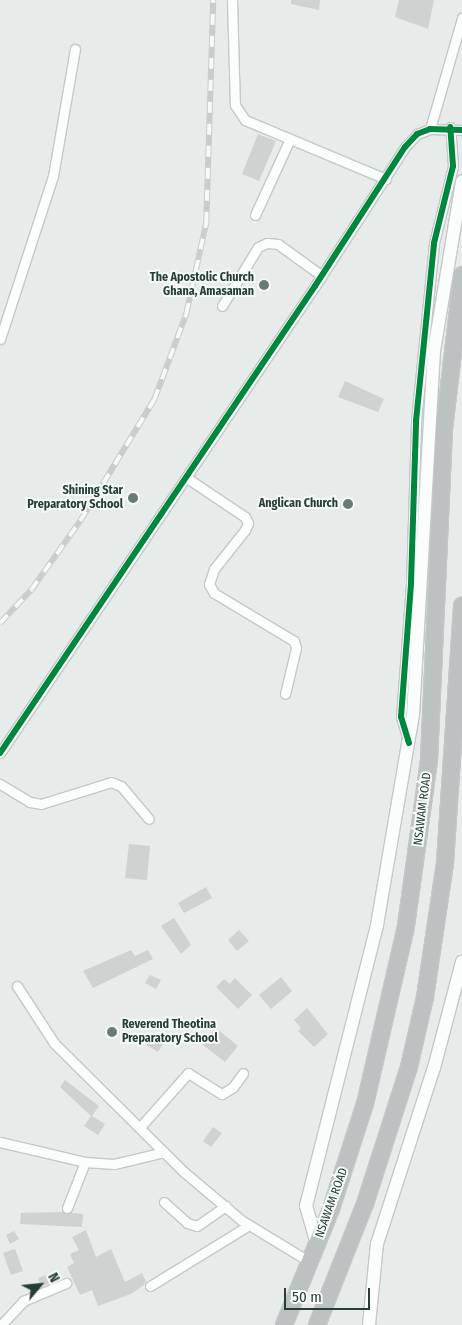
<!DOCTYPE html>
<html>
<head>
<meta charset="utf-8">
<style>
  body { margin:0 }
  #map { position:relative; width:462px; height:1325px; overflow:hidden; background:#e7ebe9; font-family:"Fira Sans Condensed",sans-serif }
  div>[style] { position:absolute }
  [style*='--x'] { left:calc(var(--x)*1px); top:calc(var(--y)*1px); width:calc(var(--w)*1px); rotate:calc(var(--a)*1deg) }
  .building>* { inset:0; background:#ced2d0 }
  .roads { filter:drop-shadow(1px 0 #c4c8c6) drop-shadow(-1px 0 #c4c8c6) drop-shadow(0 1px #c4c8c6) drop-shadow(0 -1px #c4c8c6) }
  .street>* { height:9px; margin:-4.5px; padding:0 4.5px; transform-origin:4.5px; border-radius:4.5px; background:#fbfcfc }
  .secondary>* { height:12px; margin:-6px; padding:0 6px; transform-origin:6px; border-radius:6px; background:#fbfcfc }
  .highway>* { height:16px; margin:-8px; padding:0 8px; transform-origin:8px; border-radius:8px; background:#bcc2c1 }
  .rail>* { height:5.5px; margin-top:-2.75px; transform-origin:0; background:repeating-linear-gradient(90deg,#f5faf7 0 11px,#c8ccca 0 22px); box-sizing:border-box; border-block:1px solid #c8ccca }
  .cycleway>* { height:6px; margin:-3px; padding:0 3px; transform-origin:3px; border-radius:3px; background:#00873e }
  .dots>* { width:14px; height:14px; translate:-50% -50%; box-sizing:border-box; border:2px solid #f5faf7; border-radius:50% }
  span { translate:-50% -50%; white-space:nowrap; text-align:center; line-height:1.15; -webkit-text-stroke:4px #f5faf7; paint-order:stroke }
  .poi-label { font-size:12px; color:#263e37; font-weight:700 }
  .right { translate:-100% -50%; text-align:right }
  .left { translate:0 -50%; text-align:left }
  .street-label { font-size:12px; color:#263e37 }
  .north { position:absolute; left:15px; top:1260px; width:50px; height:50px; -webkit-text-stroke:4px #f5faf7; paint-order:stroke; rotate:62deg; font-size:14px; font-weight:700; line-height:20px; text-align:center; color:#263e37 }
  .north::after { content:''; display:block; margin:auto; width:18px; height:22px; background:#263e37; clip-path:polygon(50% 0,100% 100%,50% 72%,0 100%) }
  .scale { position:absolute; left:284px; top:1288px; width:86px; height:22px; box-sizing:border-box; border:2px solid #263e37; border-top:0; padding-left:6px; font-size:15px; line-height:18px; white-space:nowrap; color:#263e37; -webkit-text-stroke:4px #f5faf7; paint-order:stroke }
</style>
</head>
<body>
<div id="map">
  <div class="building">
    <i style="clip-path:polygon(291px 0,320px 0,319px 10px,291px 4px)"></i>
    <i style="clip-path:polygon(399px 0,434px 0,428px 29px,395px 17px)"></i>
    <i style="clip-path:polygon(258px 134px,276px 141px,259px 181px,242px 174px)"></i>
    <i style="clip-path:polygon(345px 381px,384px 399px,378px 412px,338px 397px)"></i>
    <i style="clip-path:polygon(129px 844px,150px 846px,147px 880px,125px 878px)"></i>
    <i style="clip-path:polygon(206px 887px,212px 898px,184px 913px,178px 903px)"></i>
    <i style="clip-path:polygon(174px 918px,191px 945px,181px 954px,161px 926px)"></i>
    <i style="clip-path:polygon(239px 930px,249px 941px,237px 951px,228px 940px)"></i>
    <i style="clip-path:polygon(131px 950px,135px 956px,148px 950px,153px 959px,93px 988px,83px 971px)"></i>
    <i style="clip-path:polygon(150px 975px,161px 980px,156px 989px,145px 983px)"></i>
    <i style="clip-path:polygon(281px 977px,292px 991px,271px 1009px,259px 995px)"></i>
    <i style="clip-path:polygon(235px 978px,252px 995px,238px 1009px,216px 987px,224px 979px,230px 984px)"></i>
    <i style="clip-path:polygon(307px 1008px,328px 1034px,314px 1047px,298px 1031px,301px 1028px,294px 1020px)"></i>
    <i style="clip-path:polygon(216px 1028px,238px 1046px,225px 1062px,202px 1044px)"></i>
    <i style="clip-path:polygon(154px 1032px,166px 1039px,158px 1052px,146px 1045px)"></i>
    <i style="clip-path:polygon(65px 1080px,99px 1106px,92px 1116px,105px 1124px,98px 1135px,84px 1126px,91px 1116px,60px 1087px)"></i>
    <i style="clip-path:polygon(213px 1127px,222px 1133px,211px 1147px,203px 1141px)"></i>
    <i style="clip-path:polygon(62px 1212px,83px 1214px,82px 1227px,20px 1224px,21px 1213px)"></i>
    <i style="clip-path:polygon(86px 1230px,96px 1257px,111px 1249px,125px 1282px,142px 1273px,146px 1281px,144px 1285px,131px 1294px,98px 1306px,92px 1290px,80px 1295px,67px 1267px,74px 1263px,70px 1254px,79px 1250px,72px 1237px)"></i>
    <i style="clip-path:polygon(14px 1231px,19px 1239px,10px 1244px,6px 1235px)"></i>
    <i style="clip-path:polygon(15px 1249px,23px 1271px,11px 1275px,3px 1253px)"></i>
    <i style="clip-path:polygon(49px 1274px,52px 1282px,41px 1287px,38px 1278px)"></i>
  </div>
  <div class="roads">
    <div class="street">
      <i style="--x:232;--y:0;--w:105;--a:88.4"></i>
      <i style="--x:235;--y:105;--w:18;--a:56"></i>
      <i style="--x:245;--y:120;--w:153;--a:22.7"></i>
      <i style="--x:430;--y:129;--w:116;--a:-73.9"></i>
      <i style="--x:255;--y:215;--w:84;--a:-65.3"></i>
      <i style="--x:222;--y:306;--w:69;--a:-58.6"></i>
      <i style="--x:258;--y:247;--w:10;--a:-24"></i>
      <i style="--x:267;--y:243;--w:11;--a:5"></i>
      <i style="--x:278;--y:244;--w:54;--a:36"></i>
      <i style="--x:0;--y:339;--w:171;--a:-72"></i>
      <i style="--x:53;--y:176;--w:129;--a:-80.2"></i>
      <i style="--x:187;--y:478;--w:70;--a:33.9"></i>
      <i style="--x:245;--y:517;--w:7;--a:63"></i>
      <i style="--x:248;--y:523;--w:8;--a:113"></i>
      <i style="--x:245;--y:530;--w:50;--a:128.5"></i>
      <i style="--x:214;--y:569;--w:16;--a:108"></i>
      <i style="--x:209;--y:584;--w:10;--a:61"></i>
      <i style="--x:214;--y:593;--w:93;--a:31"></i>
      <i style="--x:294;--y:641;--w:7;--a:74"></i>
      <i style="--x:296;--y:648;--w:47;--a:103.4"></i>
      <i style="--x:408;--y:740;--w:24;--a:-107"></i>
      <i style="--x:401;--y:717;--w:134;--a:-85.7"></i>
      <i style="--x:411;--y:583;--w:162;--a:-88.2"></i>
      <i style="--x:416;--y:421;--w:179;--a:-84.2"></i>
      <i style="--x:434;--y:243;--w:79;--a:-76.1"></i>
      <i style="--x:453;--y:166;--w:39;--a:-94"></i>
      <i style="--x:0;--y:753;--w:563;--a:-56"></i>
      <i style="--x:315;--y:286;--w:166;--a:-57.1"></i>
      <i style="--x:405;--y:147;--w:18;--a:-47"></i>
      <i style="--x:417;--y:134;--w:14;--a:-21"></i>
      <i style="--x:430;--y:129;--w:32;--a:2"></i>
      <i style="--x:0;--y:784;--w:35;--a:31"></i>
      <i style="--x:30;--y:802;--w:11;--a:10"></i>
      <i style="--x:41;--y:804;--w:73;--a:-17.4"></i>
      <i style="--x:111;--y:782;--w:11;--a:22"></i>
      <i style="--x:121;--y:786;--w:43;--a:49.7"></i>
      <i style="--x:17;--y:986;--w:68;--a:57"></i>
      <i style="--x:54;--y:1043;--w:183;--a:44.8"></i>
      <i style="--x:184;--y:1172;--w:75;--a:40.1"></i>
      <i style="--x:241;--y:1220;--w:81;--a:31.3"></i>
      <i style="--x:141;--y:1126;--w:71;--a:-48.4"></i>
      <i style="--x:188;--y:1073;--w:40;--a:32"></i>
      <i style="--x:222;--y:1094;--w:13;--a:-32"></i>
      <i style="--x:233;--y:1087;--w:17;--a:-54"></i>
      <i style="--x:0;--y:1142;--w:87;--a:13.2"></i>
      <i style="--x:85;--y:1162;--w:29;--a:4"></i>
      <i style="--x:114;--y:1164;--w:51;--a:-13.5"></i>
      <i style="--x:164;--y:1202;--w:31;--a:42"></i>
      <i style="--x:187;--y:1223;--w:10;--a:17"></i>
      <i style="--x:197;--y:1226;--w:35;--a:-35"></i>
      <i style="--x:67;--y:1208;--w:49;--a:-68.6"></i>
      <i style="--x:150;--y:1286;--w:116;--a:-31.6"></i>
      <i style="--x:1;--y:1325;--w:33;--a:-47"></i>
      <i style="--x:23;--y:1301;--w:47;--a:-22.7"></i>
    </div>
    <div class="secondary">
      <i style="--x:317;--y:1244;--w:40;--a:-106"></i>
      <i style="--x:306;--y:1206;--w:290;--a:-75.8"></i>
      <i style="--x:377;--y:925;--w:213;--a:-80.3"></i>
      <i style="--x:413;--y:715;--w:365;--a:-86.7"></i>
      <i style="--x:434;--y:351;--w:172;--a:-80.6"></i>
      <i style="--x:369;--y:1325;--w:81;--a:-84.4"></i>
      <i style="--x:377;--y:1244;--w:185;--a:-72.1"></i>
      <i style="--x:434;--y:1068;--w:110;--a:-75.2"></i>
    </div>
    <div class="highway">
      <i style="--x:284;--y:1325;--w:125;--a:-67.9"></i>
      <i style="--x:331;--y:1209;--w:110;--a:-72.1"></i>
      <i style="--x:365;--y:1104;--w:183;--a:-77"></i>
      <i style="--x:406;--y:926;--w:168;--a:-82.1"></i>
      <i style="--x:429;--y:760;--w:331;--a:-87.4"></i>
      <i style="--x:444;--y:429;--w:155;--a:-83.3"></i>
      <i style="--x:317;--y:1325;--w:130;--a:-68.4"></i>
      <i style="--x:365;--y:1204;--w:144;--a:-72.2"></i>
      <i style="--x:409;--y:1067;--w:72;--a:-77.1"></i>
      <i style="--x:425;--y:997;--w:135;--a:-81.5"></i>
      <i style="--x:445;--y:863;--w:258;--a:-86.2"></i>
    </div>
  </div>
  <div class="rail">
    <i style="--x:0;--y:623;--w:45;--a:-46.8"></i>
    <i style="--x:31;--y:590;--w:85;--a:-54.6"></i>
    <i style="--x:80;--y:521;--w:142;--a:-58.6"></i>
    <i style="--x:154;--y:400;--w:92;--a:-69.6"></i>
    <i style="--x:186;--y:314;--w:93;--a:-77.6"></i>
    <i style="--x:206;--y:223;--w:223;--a:-88.2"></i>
  </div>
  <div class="cycleway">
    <i style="--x:409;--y:743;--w:27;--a:-107"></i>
    <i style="--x:401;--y:717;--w:134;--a:-85.7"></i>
    <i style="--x:411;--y:583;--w:162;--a:-88.2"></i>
    <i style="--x:416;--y:421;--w:179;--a:-84.2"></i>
    <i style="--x:434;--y:243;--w:79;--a:-76.1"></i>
    <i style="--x:453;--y:166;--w:39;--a:-94"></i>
    <i style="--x:0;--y:753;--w:563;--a:-56"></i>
    <i style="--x:315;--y:286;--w:166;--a:-57.1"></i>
    <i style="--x:405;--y:147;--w:18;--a:-47"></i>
    <i style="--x:417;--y:134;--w:14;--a:-21"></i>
    <i style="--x:430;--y:129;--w:32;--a:2"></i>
  </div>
  <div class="dots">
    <i style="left:264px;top:285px;background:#6a7b75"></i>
    <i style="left:133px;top:498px;background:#6a7b75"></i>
    <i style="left:348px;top:504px;background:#6a7b75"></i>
    <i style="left:112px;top:1032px;background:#6a7b75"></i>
  </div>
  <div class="poi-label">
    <span class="right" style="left:254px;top:285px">The Apostolic Church<br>Ghana, Amasaman</span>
    <span class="right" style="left:123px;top:498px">Shining Star<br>Preparatory School</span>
    <span class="right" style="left:338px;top:504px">Anglican Church</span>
    <span class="left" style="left:122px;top:1032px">Reverend Theotina<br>Preparatory School</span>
  </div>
  <div class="street-label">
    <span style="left:423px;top:809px;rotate:-83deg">NSAWAM ROAD</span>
    <span style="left:332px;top:1203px;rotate:-70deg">NSAWAM ROAD</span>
  </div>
  <div class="north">N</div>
  <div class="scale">50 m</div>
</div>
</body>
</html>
